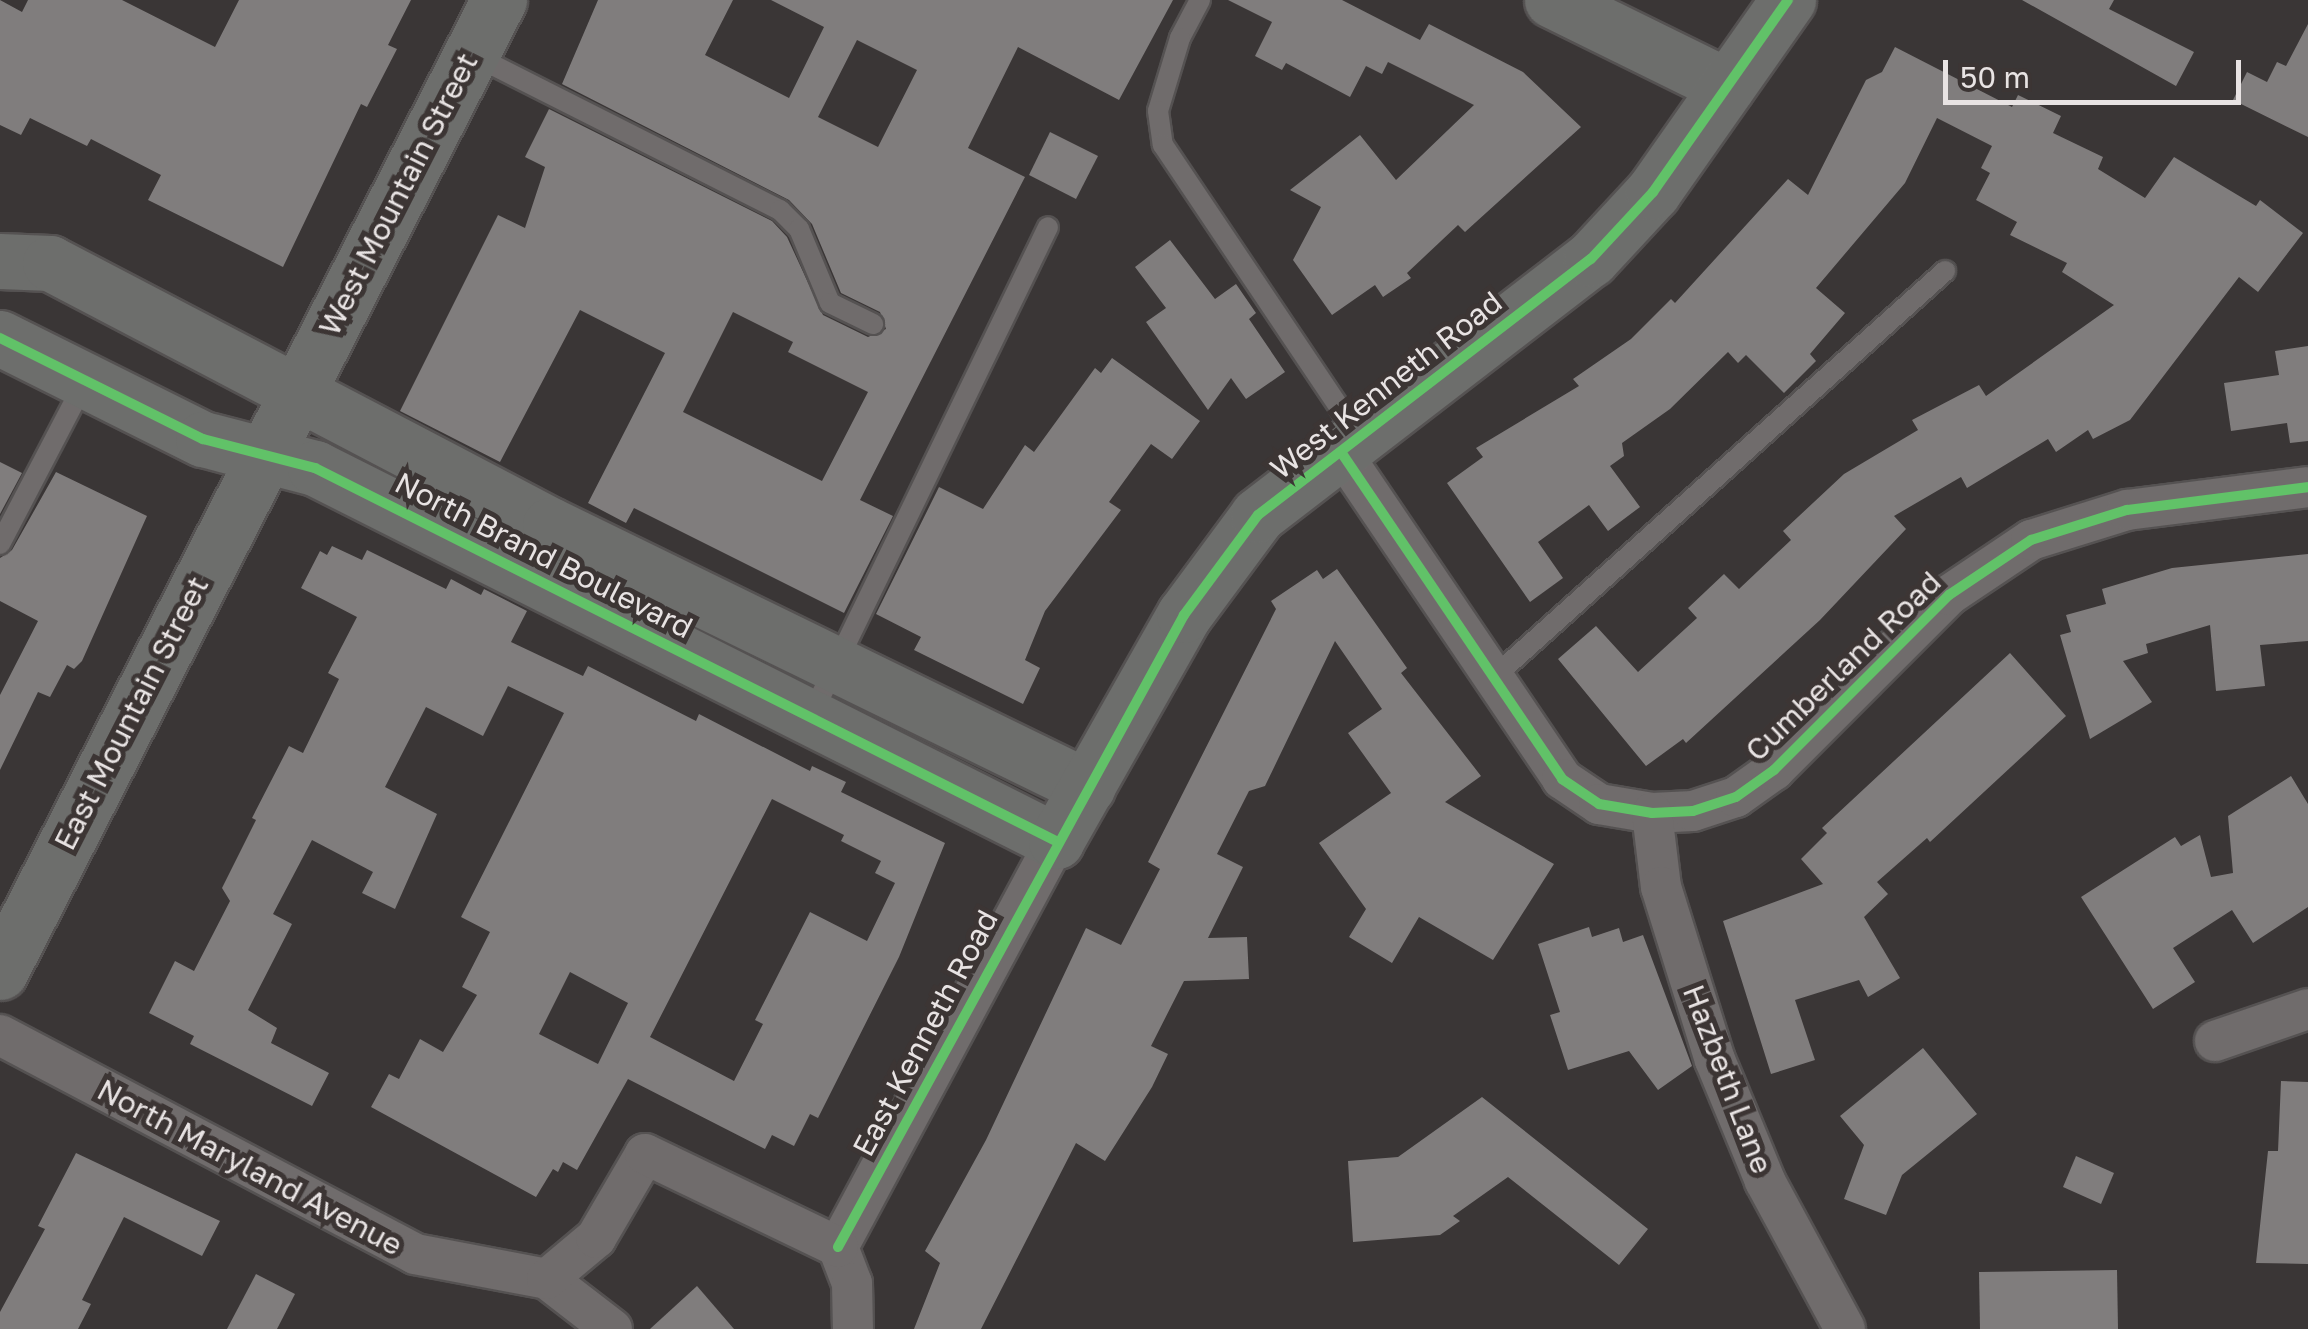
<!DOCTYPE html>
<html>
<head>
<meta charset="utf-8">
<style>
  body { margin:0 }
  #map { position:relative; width:2308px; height:1329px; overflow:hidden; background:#3a3636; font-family:"Golos Text",sans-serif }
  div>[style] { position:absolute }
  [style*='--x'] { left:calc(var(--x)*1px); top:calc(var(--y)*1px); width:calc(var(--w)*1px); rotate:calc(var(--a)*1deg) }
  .building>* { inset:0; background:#807d7d }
  .roads { filter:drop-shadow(2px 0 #555252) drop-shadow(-2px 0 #555252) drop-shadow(0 2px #555252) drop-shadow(0 -2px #555252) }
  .lane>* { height:20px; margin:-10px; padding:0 10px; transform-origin:10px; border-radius:10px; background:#706c6c }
  .street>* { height:40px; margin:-20px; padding:0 20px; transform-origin:20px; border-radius:20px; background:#706c6c }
  .secondary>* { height:55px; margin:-27.5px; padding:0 27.5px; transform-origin:27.5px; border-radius:27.5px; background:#6d6e6c }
  .cycleway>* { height:10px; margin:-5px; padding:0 5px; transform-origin:5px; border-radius:5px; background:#61c268 }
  span { translate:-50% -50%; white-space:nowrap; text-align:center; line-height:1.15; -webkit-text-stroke:10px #3c3534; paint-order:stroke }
  .street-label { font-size:30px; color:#e8e3e3 }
  .scale { position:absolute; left:1943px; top:60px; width:298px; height:45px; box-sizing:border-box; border:5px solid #e8e3e3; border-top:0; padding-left:12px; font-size:30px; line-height:35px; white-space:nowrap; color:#e8e3e3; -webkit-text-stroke:8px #3c3534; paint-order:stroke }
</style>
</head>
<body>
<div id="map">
  <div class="building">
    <i style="clip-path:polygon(0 0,22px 12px,28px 0,122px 0,215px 47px,239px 0,411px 0,388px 45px,397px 49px,367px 107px,361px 104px,283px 267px,148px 200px,161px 175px,91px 139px,87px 146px,30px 118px,21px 135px,0 125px)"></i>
    <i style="clip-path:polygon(evenodd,598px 0,733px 0,705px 55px,789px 98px,824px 27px,771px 0,1173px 0,1119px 100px,1018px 47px,968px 148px,1025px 177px,860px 500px,893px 516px,844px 613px,634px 508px,626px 523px,588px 503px,665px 353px,580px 310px,500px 462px,400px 411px,498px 215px,525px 228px,545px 167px,525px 157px,549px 109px,772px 221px,787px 237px,823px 315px,868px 337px,886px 329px,880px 312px,841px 293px,812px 224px,789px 200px,562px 84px,598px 0,857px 40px,917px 70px,878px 147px,818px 117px,857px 40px,598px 0,733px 312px,793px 342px,788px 352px,868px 392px,822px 481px,683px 412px,733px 312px)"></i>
    <i style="clip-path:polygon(1228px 0,1342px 0,1420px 40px,1429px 24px,1523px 72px,1581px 127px,1465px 232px,1458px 225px,1407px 273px,1411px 278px,1383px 297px,1375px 285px,1332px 315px,1293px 260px,1321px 207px,1290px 190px,1360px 135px,1396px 180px,1474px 105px,1388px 62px,1382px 74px,1366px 66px,1350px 97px,1286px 63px,1282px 70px,1255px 56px,1272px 22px)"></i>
    <i style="clip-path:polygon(2022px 0,2114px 0,2109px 9px,2194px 52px,2176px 86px)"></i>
    <i style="clip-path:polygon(2308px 24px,2308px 137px,2233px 100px,2247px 72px,2267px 82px,2277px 62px,2286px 66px)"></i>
    <i style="clip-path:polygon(1895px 47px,2012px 107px,2018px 95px,2061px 116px,2053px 133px,2103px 157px,2098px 169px,2145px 198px,2174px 157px,2256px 206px,2260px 200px,2303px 233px,2258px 292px,2239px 277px,2130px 420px,2093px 439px,2088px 430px,2056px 452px,2048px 439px,1967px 488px,1961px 477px,1894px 516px,1906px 529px,1820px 620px,1686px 743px,1683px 739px,1646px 766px,1558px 659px,1596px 626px,1638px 672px,1697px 618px,1688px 608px,1724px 574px,1739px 589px,1791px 540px,1783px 531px,1844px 474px,1918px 430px,1912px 420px,1979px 385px,1986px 396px,2114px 305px,2062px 272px,2067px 263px,2010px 235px,2017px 222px,1976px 200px,1990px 173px,1981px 168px,1992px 146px,1937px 118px,1905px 183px,1816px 288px,1845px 313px,1810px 354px,1816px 361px,1784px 393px,1746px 355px,1738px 363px,1728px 352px,1670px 409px,1622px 443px,1624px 456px,1610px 466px,1640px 507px,1608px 531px,1589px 505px,1538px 542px,1563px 578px,1530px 602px,1447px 483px,1483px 457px,1476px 448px,1579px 386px,1573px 379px,1631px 339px,1671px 299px,1675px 303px,1788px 179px,1808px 195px,1866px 80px,1882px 72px)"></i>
    <i style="clip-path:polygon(1050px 132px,1098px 156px,1076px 199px,1029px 175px)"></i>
    <i style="clip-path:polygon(1170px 240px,1215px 299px,1236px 284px,1256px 313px,1249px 319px,1285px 372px,1246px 399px,1231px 378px,1208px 410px,1146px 322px,1166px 308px,1135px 267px)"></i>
    <i style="clip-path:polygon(2308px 346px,2308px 441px,2290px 443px,2287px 423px,2231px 431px,2224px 383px,2279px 375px,2275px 351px)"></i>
    <i style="clip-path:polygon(1112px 358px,1200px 421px,1172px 459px,1151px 444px,1109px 502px,1121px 510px,1045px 611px,1025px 660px,1040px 668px,1023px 704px,914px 650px,921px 637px,876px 614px,939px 487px,983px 509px,1025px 445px,1034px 452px,1095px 368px,1101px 373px)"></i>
    <i style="clip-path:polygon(0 462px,22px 473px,0 514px)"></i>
    <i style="clip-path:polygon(56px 472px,147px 516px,82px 661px,74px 669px,67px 665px,50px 697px,38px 692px,0 770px,0 695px,38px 621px,0 601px,0 558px,12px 550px)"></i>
    <i style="clip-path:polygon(evenodd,332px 546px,362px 560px,367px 550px,446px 589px,451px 579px,481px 595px,484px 589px,527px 611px,511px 642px,583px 676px,588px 666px,696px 721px,699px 714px,810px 771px,812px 766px,846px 782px,841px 792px,945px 843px,899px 957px,818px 1118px,810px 1114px,794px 1146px,772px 1135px,765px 1149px,628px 1079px,577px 1170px,563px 1162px,558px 1172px,553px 1169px,536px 1197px,371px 1107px,389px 1074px,399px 1079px,420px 1039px,443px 1052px,477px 995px,462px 987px,490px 932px,461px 917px,564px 713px,508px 686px,483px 736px,426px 707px,385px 787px,437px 814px,395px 909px,362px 893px,373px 872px,312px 840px,273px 914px,292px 924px,248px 1010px,277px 1028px,271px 1043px,329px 1073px,312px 1106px,190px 1044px,194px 1036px,149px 1013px,175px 961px,194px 971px,230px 901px,222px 888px,256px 820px,252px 818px,289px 746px,303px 753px,339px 679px,328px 673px,357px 617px,301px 588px,320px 551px,327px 555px,332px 546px,772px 799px,844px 835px,841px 841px,881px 861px,875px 873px,895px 883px,867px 941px,810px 912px,755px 1020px,763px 1024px,734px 1081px,650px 1037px,772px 799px,332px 546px,570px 972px,628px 1003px,598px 1064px,539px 1034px,570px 972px)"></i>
    <i style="clip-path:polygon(2308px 554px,2308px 641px,2260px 645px,2265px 686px,2216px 691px,2210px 625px,2146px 644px,2148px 653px,2123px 661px,2152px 702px,2090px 739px,2060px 635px,2071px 632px,2066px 615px,2106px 604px,2102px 589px,2172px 568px)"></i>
    <i style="clip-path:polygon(1337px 569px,1407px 668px,1401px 673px,1481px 776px,1445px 802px,1554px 864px,1493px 960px,1419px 917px,1392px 963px,1349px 937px,1366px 909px,1319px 843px,1391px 793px,1348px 733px,1382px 709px,1335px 641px,1265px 786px,1249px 791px,1217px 854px,1243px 867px,1208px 938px,1247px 937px,1249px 979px,1184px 981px,1151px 1046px,1168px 1054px,1152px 1087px,1105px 1161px,1076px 1143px,981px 1329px,914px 1329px,940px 1263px,925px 1251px,986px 1140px,1086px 928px,1121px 945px,1160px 869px,1148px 862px,1276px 609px,1271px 601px,1317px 570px,1323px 579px)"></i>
    <i style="clip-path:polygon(2010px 653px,2066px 716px,1930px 842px,1927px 838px,1877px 882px,1888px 894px,1864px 917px,1900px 978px,1868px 997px,1859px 980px,1795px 1000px,1815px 1060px,1771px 1074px,1723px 921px,1823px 884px,1801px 859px,1827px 833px,1822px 828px)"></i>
    <i style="clip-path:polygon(2291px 776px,2308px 804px,2308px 907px,2253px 943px,2232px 910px,2173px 948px,2195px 982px,2153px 1009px,2081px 897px,2175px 837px,2181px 846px,2200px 835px,2211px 877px,2233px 873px,2228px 816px)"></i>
    <i style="clip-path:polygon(1589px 927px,1592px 937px,1619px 928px,1623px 942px,1643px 935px,1692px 1066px,1658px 1090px,1629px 1051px,1568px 1070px,1550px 1015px,1560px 1012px,1538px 944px)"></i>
    <i style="clip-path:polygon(1923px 1048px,1977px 1114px,1902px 1175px,1886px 1215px,1844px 1199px,1864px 1145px,1840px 1116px)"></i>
    <i style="clip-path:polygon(2281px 1081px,2308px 1082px,2308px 1264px,2256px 1263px,2268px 1151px,2278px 1151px)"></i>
    <i style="clip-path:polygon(1482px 1097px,1648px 1229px,1619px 1265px,1508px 1177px,1453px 1216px,1460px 1221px,1440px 1235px,1353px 1242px,1348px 1161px,1398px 1157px)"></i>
    <i style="clip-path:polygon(76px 1153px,220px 1221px,202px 1256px,124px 1217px,82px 1300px,91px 1304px,78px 1329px,0 1329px,0 1312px,45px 1229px,38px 1226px)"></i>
    <i style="clip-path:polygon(2076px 1156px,2114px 1173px,2101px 1204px,2063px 1187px)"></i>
    <i style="clip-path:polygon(2117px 1270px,2118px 1329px,1980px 1329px,1979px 1272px)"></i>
    <i style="clip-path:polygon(256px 1274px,295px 1294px,277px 1329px,227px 1329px)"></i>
    <i style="clip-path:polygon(697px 1286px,734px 1329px,650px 1329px)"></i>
  </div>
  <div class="roads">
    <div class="lane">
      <i style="--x:1200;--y:0;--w:43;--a:117.8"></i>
      <i style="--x:1180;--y:38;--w:76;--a:106.8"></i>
      <i style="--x:1158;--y:111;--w:34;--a:82"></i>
      <i style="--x:1163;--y:145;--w:349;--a:56.1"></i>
      <i style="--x:473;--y:55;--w:344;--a:26.8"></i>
      <i style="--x:780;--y:210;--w:27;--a:45"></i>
      <i style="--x:799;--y:229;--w:80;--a:67.3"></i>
      <i style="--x:830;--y:303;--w:48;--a:26"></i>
      <i style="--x:0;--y:544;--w:182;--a:-62.4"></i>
      <i style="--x:1494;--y:677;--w:607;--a:-41.99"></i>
      <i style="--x:811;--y:716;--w:543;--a:-64.14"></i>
    </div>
    <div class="street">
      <i style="--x:1341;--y:452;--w:395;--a:55.9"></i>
      <i style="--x:1562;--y:779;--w:45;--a:34"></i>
      <i style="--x:1599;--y:804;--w:54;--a:9.6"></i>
      <i style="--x:1652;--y:813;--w:41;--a:-2.8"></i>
      <i style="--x:1693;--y:811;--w:45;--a:-18"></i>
      <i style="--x:1736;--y:797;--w:47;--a:-35.4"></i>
      <i style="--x:1774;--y:770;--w:247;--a:-45"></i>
      <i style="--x:1949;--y:595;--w:99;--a:-33.9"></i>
      <i style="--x:2031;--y:540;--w:101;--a:-17.4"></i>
      <i style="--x:2127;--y:510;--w:182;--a:-7.2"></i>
      <i style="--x:1652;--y:813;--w:75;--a:83.1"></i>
      <i style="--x:1661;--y:887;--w:181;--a:72.7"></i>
      <i style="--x:1715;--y:1060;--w:131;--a:67.5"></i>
      <i style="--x:1765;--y:1181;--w:168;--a:61.6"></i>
      <i style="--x:0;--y:1035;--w:469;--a:27.8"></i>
      <i style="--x:415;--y:1254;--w:134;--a:10.7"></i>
      <i style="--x:547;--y:1279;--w:82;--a:37.6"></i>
      <i style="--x:2215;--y:1041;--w:98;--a:-19"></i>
      <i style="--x:838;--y:1247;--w:461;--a:-61.8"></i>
      <i style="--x:838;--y:1247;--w:39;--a:69"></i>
      <i style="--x:852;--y:1283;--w:46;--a:88.8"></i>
      <i style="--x:547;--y:1279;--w:64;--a:-39.9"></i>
      <i style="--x:596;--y:1238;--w:97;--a:-59.7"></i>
      <i style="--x:645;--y:1154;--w:214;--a:25.7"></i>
    </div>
    <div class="secondary">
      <i style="--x:1552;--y:0;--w:195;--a:26.2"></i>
      <i style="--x:0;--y:261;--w:50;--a:2.3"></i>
      <i style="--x:50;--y:263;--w:564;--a:27.65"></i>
      <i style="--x:550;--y:525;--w:598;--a:26.01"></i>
      <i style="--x:0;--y:338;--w:227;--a:26.5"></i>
      <i style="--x:203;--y:439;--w:116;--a:14.5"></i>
      <i style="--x:315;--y:468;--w:830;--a:26.72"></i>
      <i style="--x:1056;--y:841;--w:260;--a:-60.5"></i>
      <i style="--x:1184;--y:615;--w:124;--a:-53.5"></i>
      <i style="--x:1258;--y:515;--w:420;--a:-37.6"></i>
      <i style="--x:1591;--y:259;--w:91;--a:-47.2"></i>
      <i style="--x:1653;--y:192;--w:235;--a:-54.9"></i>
      <i style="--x:0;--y:972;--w:1093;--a:-62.83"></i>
    </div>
  </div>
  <div class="cycleway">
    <i style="--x:0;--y:338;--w:227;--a:26.5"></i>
    <i style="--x:203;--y:439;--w:116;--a:14.5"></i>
    <i style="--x:315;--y:468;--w:830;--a:26.72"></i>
    <i style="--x:1341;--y:452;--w:395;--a:55.9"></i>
    <i style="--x:1562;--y:779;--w:45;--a:34"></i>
    <i style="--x:1599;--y:804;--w:54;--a:9.6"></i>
    <i style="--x:1652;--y:813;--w:41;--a:-2.8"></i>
    <i style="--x:1693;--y:811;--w:45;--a:-18"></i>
    <i style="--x:1736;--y:797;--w:47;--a:-35.4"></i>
    <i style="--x:1774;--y:770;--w:247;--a:-45"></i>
    <i style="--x:1949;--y:595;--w:99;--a:-33.9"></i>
    <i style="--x:2031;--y:540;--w:101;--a:-17.4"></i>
    <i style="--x:2127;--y:510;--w:182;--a:-7.2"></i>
    <i style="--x:838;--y:1247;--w:721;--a:-61.3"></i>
    <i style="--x:1184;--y:615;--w:124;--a:-53.5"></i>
    <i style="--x:1258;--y:515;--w:420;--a:-37.6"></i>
    <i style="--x:1591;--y:259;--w:91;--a:-47.2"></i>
    <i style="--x:1653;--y:192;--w:235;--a:-54.9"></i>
  </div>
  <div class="street-label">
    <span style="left:398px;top:194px;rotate:-63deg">West Mountain Street</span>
    <span style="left:1386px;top:385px;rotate:-38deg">West Kenneth Road</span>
    <span style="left:544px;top:555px;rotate:27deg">North Brand Boulevard</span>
    <span style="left:1843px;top:666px;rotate:-44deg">Cumberland Road</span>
    <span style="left:131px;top:713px;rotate:-63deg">East Mountain Street</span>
    <span style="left:925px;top:1033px;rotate:-62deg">East Kenneth Road</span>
    <span style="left:1728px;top:1079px;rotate:69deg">Hazbeth Lane</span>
    <span style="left:250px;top:1167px;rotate:28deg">North Maryland Avenue</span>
  </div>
  <div class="scale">50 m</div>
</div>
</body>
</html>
